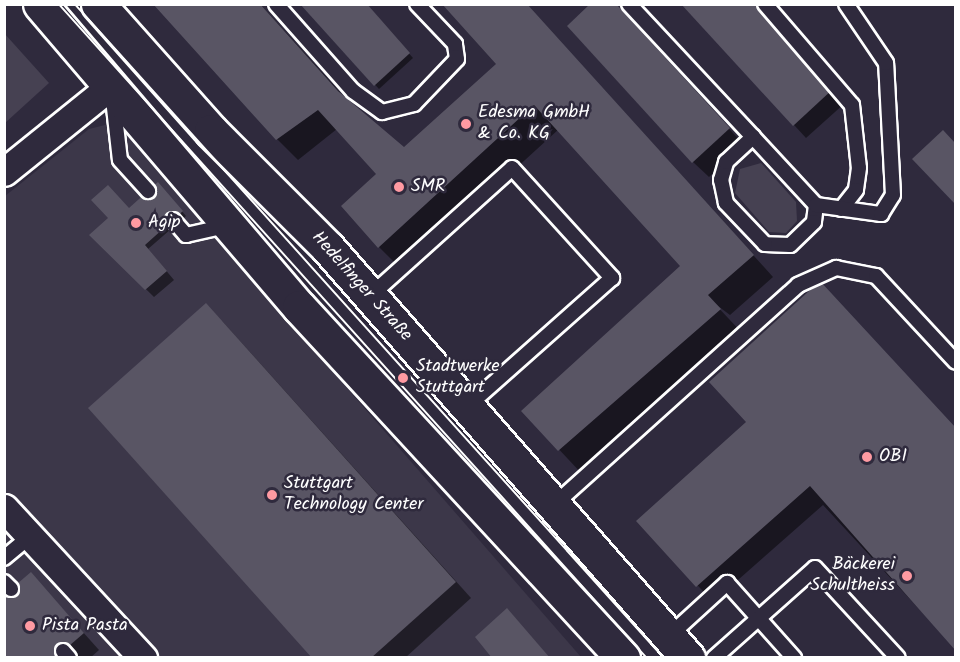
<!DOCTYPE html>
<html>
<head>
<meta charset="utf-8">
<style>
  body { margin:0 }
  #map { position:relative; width:960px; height:662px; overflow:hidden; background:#2f2a3d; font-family:Kalam,sans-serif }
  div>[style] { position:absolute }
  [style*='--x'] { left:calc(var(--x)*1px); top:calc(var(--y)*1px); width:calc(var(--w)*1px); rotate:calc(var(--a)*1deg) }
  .built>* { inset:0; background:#3c3749 }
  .green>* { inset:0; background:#464152 }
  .shadow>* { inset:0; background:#0007 }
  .building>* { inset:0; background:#595564 }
  .roads { filter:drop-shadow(2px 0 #fff) drop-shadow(-2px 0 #fff) drop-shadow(0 2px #fff) drop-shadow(0 -2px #fff) }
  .service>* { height:14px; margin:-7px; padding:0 7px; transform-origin:7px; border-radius:7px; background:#2f2a3d }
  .minor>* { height:27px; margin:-13.5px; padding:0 13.5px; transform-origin:13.5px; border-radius:13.5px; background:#2f2a3d }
  .tertiary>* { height:33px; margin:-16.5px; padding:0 16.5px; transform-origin:16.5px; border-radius:16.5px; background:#2f2a3d }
  .tram>* { height:1.5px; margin:-0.75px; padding:0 0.75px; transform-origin:0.75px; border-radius:0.75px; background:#fff }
  .dots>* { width:16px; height:16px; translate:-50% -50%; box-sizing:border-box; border:3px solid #2f2a3d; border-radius:50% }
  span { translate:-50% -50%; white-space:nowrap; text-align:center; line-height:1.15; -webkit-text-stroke:5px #2f2a3d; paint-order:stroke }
  .poi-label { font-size:18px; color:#fff }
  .left { translate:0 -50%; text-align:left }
  .right { translate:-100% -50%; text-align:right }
  .street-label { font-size:18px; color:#fff }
  .frame { position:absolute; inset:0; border:6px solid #fff; pointer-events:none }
</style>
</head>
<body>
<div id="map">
  <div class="built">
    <i style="clip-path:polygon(109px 124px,124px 132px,581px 657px,5px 658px,5px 196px,89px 129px)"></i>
  </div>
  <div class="green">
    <i style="clip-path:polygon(4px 33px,49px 83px,5px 123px,4px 123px)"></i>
    <i style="clip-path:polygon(761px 163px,796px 202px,797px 221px,786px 233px,769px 232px,735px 193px,740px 169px)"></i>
  </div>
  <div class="shadow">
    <i style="clip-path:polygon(260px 4px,346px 99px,405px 150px,496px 66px,526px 4px,773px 277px,730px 315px,714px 303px,744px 335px,583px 475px,523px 411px,705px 293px,559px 129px,403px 271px,379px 247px,378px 174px,337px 129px,298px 160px,277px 139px)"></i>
    <i style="clip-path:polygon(302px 4px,366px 4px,413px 58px,379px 89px)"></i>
    <i style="clip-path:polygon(615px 4px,744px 145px,709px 177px,693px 162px)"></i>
    <i style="clip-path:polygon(683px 4px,755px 4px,845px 103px,806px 138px)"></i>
    <i style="clip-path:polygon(162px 188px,186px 216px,148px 249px,174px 280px,154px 297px,91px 235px)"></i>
    <i style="clip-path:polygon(820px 283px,956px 649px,823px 505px,713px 602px,638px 521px,748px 422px)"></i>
    <i style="clip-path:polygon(222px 321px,471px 598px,405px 658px,314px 658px)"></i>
    <i style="clip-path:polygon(31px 574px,99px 650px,90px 658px,4px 658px)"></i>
  </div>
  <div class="building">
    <i style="clip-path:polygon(153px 4px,260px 4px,338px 91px,404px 147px,496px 64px,442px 4px,527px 4px,754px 255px,708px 295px,721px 309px,558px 451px,521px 411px,680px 266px,534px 105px,378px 248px,341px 206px,376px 174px,318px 110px,276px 140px)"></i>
    <i style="clip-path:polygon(300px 4px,367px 4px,410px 53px,374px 86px)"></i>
    <i style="clip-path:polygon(590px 4px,616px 4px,730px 128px,692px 163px,567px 26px)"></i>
    <i style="clip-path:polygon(681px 4px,756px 4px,833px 89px,793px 126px)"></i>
    <i style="clip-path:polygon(943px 130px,956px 144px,956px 205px,912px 159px)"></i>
    <i style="clip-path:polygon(158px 182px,183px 211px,145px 245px,167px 271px,145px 290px,89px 235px,108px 218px,91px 200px,108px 185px,129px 208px)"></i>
    <i style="clip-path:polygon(820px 281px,956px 428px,956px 651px,810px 486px,696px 587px,636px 521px,746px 422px,709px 382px)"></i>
    <i style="clip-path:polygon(206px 303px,456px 582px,371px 658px,312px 658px,88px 408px)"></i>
    <i style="clip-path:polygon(31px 572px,84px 633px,55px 658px,4px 658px,4px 595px)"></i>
    <i style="clip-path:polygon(507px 608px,550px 658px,492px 658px,475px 637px)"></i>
  </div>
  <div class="roads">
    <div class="service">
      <i style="--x:276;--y:4;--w:116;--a:48.5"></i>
      <i style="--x:353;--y:91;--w:36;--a:36"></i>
      <i style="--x:382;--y:112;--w:33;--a:-14"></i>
      <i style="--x:414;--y:104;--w:62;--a:-46.3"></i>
      <i style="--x:457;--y:59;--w:15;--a:-98"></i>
      <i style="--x:455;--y:44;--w:55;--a:-133.5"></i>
      <i style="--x:629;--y:4;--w:182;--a:47"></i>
      <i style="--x:753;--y:137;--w:93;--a:47.2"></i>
      <i style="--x:816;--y:205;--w:17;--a:97"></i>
      <i style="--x:814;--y:222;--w:33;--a:136"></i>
      <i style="--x:790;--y:245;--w:25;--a:-178"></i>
      <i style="--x:765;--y:244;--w:57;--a:-133.6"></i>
      <i style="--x:726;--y:203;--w:24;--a:-102"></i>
      <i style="--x:721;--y:180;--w:19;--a:-74"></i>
      <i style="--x:726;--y:162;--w:37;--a:-43"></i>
      <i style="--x:765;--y:4;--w:133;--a:49.3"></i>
      <i style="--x:852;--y:105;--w:63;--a:83.7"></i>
      <i style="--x:859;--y:168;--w:22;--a:98"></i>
      <i style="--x:856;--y:190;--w:24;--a:128"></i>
      <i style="--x:113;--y:99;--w:61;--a:83.5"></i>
      <i style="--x:120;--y:160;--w:42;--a:47.9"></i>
      <i style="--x:816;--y:205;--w:66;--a:7.9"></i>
      <i style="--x:881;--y:214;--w:22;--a:-58"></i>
      <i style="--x:893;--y:195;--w:132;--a:-93"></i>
      <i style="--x:886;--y:63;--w:71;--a:-124.1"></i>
      <i style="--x:173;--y:220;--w:20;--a:49"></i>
      <i style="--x:186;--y:235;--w:41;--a:-12.7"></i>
      <i style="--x:370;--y:296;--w:191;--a:-42"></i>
      <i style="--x:512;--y:168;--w:149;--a:47.7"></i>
      <i style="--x:612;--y:278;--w:193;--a:138.4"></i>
      <i style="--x:555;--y:504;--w:327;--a:-42"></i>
      <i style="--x:798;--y:285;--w:42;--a:-24.1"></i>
      <i style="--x:836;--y:268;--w:41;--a:11.3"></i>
      <i style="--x:876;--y:276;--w:117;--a:47.1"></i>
      <i style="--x:4;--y:558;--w:33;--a:-40"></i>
      <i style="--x:4;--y:582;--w:10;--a:45"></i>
      <i style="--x:669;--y:636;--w:79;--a:-42.4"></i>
      <i style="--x:727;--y:583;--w:101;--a:48.2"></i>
      <i style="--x:63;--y:651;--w:9;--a:49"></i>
      <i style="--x:714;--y:658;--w:135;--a:-41.7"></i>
      <i style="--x:815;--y:568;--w:122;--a:47.3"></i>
    </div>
    <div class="minor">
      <i style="--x:4;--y:172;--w:139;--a:-38.9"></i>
      <i style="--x:4;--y:508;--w:205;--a:47.2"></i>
    </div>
    <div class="tertiary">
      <i style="--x:40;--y:4;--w:399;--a:49.5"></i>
      <i style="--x:299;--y:307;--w:478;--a:47.3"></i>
      <i style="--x:98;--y:4;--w:170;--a:48.3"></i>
      <i style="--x:211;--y:131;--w:165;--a:45"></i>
      <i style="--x:328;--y:248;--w:546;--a:48.72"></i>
    </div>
  </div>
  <div class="tram">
    <i style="--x:59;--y:4;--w:879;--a:48.04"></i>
    <i style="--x:75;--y:4;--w:880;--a:47.99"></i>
  </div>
  <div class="dots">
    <i style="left:466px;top:124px;background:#ff9aa2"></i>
    <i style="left:399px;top:187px;background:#ff9aa2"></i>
    <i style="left:136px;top:223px;background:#ff9aa2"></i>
    <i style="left:403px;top:378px;background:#ff9aa2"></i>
    <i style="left:867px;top:457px;background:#ff9aa2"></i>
    <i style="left:272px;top:495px;background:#ff9aa2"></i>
    <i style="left:907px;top:576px;background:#ff9aa2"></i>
    <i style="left:30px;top:626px;background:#ff9aa2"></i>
  </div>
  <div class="poi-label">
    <span class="left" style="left:478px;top:124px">Edesma GmbH<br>&amp; Co. KG</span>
    <span class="left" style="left:411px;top:187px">SMR</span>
    <span class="left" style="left:148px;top:223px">Agip</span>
    <span class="left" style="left:416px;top:378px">Stadtwerke<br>Stuttgart</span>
    <span class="left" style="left:879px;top:457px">OBI</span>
    <span class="left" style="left:284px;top:495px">Stuttgart<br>Technology Center</span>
    <span class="right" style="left:895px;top:576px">Bäckerei<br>Schultheiss</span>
    <span class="left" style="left:42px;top:626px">Pista Pasta</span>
  </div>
  <div class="street-label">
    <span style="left:361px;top:287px;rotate:48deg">Hedelfinger Straße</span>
  </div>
  <div class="frame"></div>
</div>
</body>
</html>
